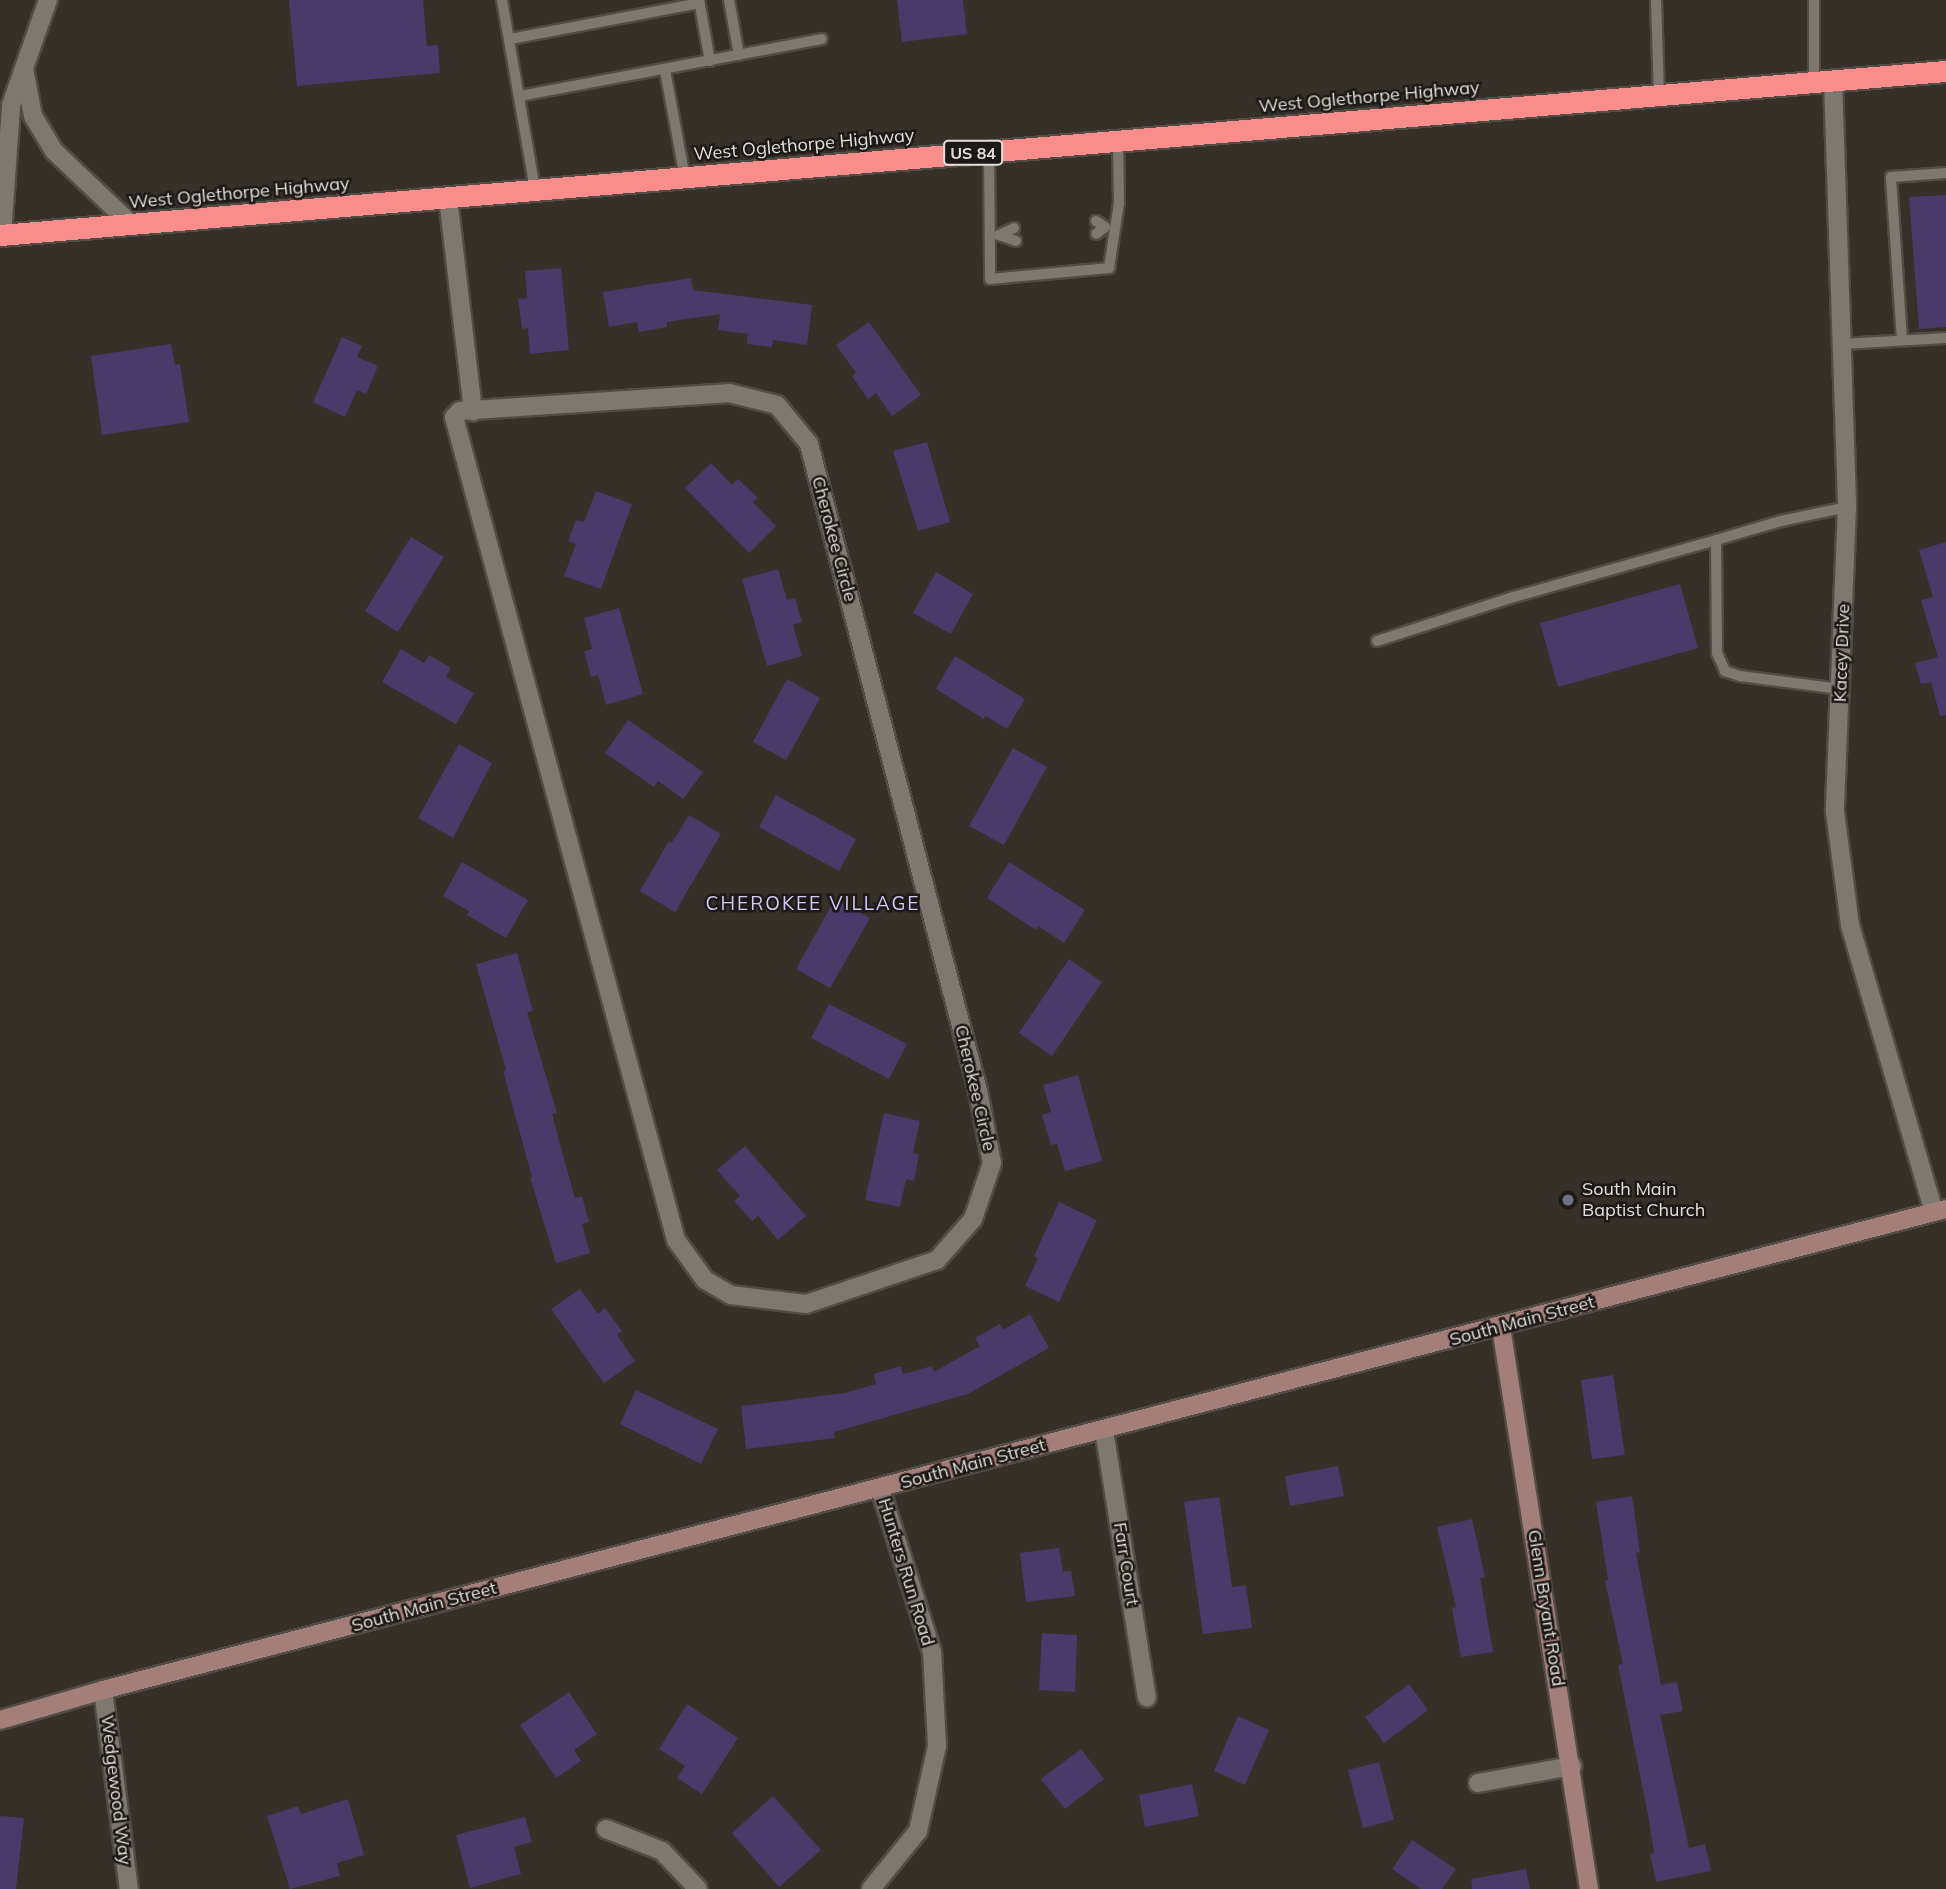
<!DOCTYPE html>
<html>
<head>
<meta charset="utf-8">
<style>
  body { margin:0 }
  #map { position:relative; width:1946px; height:1889px; overflow:hidden; background:#373029; font-family:Mulish,sans-serif }
  div>[style] { position:absolute }
  [style*='--x'] { left:calc(var(--x)*1px); top:calc(var(--y)*1px); width:calc(var(--w)*1px); rotate:calc(var(--a)*1deg) }
  .building>* { inset:0; background:#483a69 }
  .roads { filter:drop-shadow(2px 0 #514c46) drop-shadow(-2px 0 #514c46) drop-shadow(0 2px #514c46) drop-shadow(0 -2px #514c46) }
  .lane>* { height:10px; margin:-5px; padding:0 5px; transform-origin:5px; border-radius:5px; background:#7f7870 }
  .street>* { height:18px; margin:-9px; padding:0 9px; transform-origin:9px; border-radius:9px; background:#7f7870 }
  .secondary>* { height:18px; margin:-9px; padding:0 9px; transform-origin:9px; border-radius:9px; background:#a47e78 }
  .highway>* { height:21px; margin:-10.5px; padding:0 10.5px; transform-origin:10.5px; border-radius:10.5px; background:#f98d8c }
  .dots>* { width:19px; height:19px; translate:-50% -50%; box-sizing:border-box; border:4px solid #1c1916; border-radius:50% }
  span { translate:-50% -50%; white-space:nowrap; text-align:center; line-height:1.15; -webkit-text-stroke:5px #1c1916; paint-order:stroke }
  .shield-label span { padding:2px 5px; background:#1c1916; border:2px solid; border-radius:5px; -webkit-text-stroke-width:0 }
  .shield-label { font-size:16px; color:#e3dfda; font-weight:700 }
  .street-label { font-size:18px; color:#e3dfda }
  .poi-label { font-size:18px; color:#e3dfda }
  .left { translate:0 -50%; text-align:left }
  .neighbourhood-label { font-size:19px; color:#d0cbf6; letter-spacing:2px }
</style>
</head>
<body>
<div id="map">
  <div class="building">
    <i style="clip-path:polygon(289px 0,423px 0,427px 46px,438px 45px,440px 73px,297px 86px)"></i>
    <i style="clip-path:polygon(897px 0,963px 0,967px 34px,902px 42px)"></i>
    <i style="clip-path:polygon(1946px 195px,1946px 327px,1919px 329px,1909px 197px)"></i>
    <i style="clip-path:polygon(561px 268px,569px 350px,530px 354px,528px 328px,522px 329px,518px 299px,527px 298px,525px 271px)"></i>
    <i style="clip-path:polygon(691px 278px,693px 290px,812px 305px,807px 345px,773px 340px,772px 347px,747px 344px,748px 334px,718px 330px,720px 314px,667px 322px,667px 327px,639px 332px,637px 322px,609px 327px,603px 292px)"></i>
    <i style="clip-path:polygon(869px 322px,921px 395px,892px 416px,876px 393px,868px 399px,852px 376px,856px 373px,836px 345px)"></i>
    <i style="clip-path:polygon(342px 337px,362px 346px,357px 357px,378px 366px,366px 394px,357px 390px,345px 417px,313px 402px)"></i>
    <i style="clip-path:polygon(171px 344px,175px 365px,180px 364px,189px 422px,102px 435px,91px 356px)"></i>
    <i style="clip-path:polygon(927px 442px,950px 522px,918px 531px,893px 451px)"></i>
    <i style="clip-path:polygon(711px 463px,732px 485px,738px 479px,758px 498px,753px 502px,776px 526px,749px 553px,685px 488px)"></i>
    <i style="clip-path:polygon(596px 491px,632px 504px,601px 589px,564px 576px,576px 544px,568px 541px,576px 520px,584px 522px)"></i>
    <i style="clip-path:polygon(411px 537px,444px 557px,398px 632px,365px 611px)"></i>
    <i style="clip-path:polygon(1946px 542px,1946px 715px,1940px 716px,1931px 682px,1921px 684px,1915px 663px,1938px 657px,1921px 600px,1933px 597px,1919px 550px)"></i>
    <i style="clip-path:polygon(778px 569px,787px 600px,795px 598px,802px 622px,793px 625px,802px 656px,767px 666px,742px 579px)"></i>
    <i style="clip-path:polygon(936px 572px,973px 594px,951px 634px,913px 613px)"></i>
    <i style="clip-path:polygon(1680px 584px,1698px 648px,1558px 687px,1540px 623px)"></i>
    <i style="clip-path:polygon(619px 608px,643px 694px,606px 705px,598px 675px,591px 677px,584px 651px,592px 649px,584px 618px)"></i>
    <i style="clip-path:polygon(401px 649px,424px 663px,429px 655px,451px 668px,446px 677px,474px 693px,456px 724px,382px 682px)"></i>
    <i style="clip-path:polygon(955px 656px,1025px 699px,1007px 729px,986px 716px,984px 719px,936px 689px)"></i>
    <i style="clip-path:polygon(787px 679px,820px 698px,786px 760px,753px 742px)"></i>
    <i style="clip-path:polygon(628px 720px,703px 772px,683px 799px,658px 781px,654px 787px,605px 753px)"></i>
    <i style="clip-path:polygon(459px 744px,492px 763px,453px 838px,418px 818px)"></i>
    <i style="clip-path:polygon(1013px 748px,1047px 767px,1004px 845px,969px 826px)"></i>
    <i style="clip-path:polygon(776px 795px,856px 839px,839px 871px,759px 827px)"></i>
    <i style="clip-path:polygon(689px 815px,721px 834px,675px 912px,640px 891px,669px 841px,672px 843px)"></i>
    <i style="clip-path:polygon(462px 862px,528px 900px,506px 938px,467px 915px,469px 911px,443px 896px)"></i>
    <i style="clip-path:polygon(1009px 862px,1085px 910px,1064px 943px,1038px 926px,1036px 930px,987px 898px)"></i>
    <i style="clip-path:polygon(835px 899px,870px 918px,830px 988px,796px 969px)"></i>
    <i style="clip-path:polygon(517px 953px,533px 1011px,527px 1012px,557px 1113px,552px 1114px,561px 1148px,575px 1198px,582px 1196px,589px 1222px,582px 1224px,590px 1253px,556px 1263px,530px 1177px,532px 1177px,503px 1071px,506px 1070px,476px 964px)"></i>
    <i style="clip-path:polygon(1069px 959px,1102px 982px,1052px 1056px,1019px 1033px)"></i>
    <i style="clip-path:polygon(829px 1004px,907px 1044px,889px 1079px,811px 1038px)"></i>
    <i style="clip-path:polygon(1078px 1075px,1102px 1161px,1065px 1171px,1057px 1144px,1051px 1145px,1042px 1115px,1051px 1112px,1043px 1085px)"></i>
    <i style="clip-path:polygon(884px 1113px,920px 1121px,913px 1153px,919px 1154px,914px 1181px,906px 1179px,900px 1207px,865px 1200px)"></i>
    <i style="clip-path:polygon(745px 1146px,806px 1216px,778px 1240px,758px 1216px,752px 1221px,734px 1201px,740px 1196px,717px 1170px)"></i>
    <i style="clip-path:polygon(1059px 1202px,1097px 1220px,1059px 1302px,1025px 1286px,1038px 1258px,1034px 1256px)"></i>
    <i style="clip-path:polygon(580px 1289px,598px 1314px,605px 1308px,622px 1331px,617px 1335px,635px 1361px,604px 1383px,551px 1309px)"></i>
    <i style="clip-path:polygon(1030px 1314px,1049px 1348px,968px 1394px,834px 1432px,835px 1438px,746px 1449px,741px 1406px,845px 1393px,876px 1384px,874px 1374px,901px 1366px,903px 1374px,932px 1366px,934px 1372px,980px 1346px,975px 1338px,1000px 1324px,1003px 1330px)"></i>
    <i style="clip-path:polygon(1613px 1375px,1625px 1455px,1592px 1459px,1581px 1380px)"></i>
    <i style="clip-path:polygon(636px 1390px,718px 1429px,701px 1464px,620px 1424px)"></i>
    <i style="clip-path:polygon(1338px 1466px,1344px 1496px,1290px 1506px,1285px 1476px)"></i>
    <i style="clip-path:polygon(1632px 1496px,1640px 1552px,1636px 1553px,1661px 1685px,1677px 1682px,1683px 1711px,1660px 1715px,1689px 1848px,1705px 1844px,1711px 1871px,1656px 1882px,1650px 1854px,1654px 1853px,1649px 1820px,1618px 1665px,1623px 1664px,1605px 1581px,1608px 1580px,1596px 1502px)"></i>
    <i style="clip-path:polygon(1219px 1497px,1232px 1587px,1246px 1585px,1252px 1628px,1203px 1634px,1184px 1502px)"></i>
    <i style="clip-path:polygon(1472px 1519px,1485px 1577px,1480px 1578px,1493px 1652px,1461px 1657px,1452px 1608px,1456px 1607px,1437px 1527px)"></i>
    <i style="clip-path:polygon(1059px 1548px,1063px 1572px,1071px 1571px,1075px 1596px,1026px 1602px,1020px 1553px)"></i>
    <i style="clip-path:polygon(1042px 1633px,1077px 1635px,1075px 1692px,1039px 1690px)"></i>
    <i style="clip-path:polygon(1409px 1684px,1428px 1710px,1384px 1743px,1365px 1717px)"></i>
    <i style="clip-path:polygon(569px 1692px,597px 1734px,574px 1750px,581px 1761px,556px 1778px,520px 1725px)"></i>
    <i style="clip-path:polygon(687px 1704px,738px 1738px,702px 1794px,677px 1778px,685px 1766px,659px 1749px)"></i>
    <i style="clip-path:polygon(1238px 1716px,1269px 1730px,1245px 1785px,1214px 1771px)"></i>
    <i style="clip-path:polygon(1081px 1749px,1104px 1779px,1065px 1809px,1041px 1779px)"></i>
    <i style="clip-path:polygon(1379px 1762px,1394px 1820px,1363px 1828px,1348px 1770px)"></i>
    <i style="clip-path:polygon(1192px 1784px,1199px 1816px,1145px 1827px,1139px 1795px)"></i>
    <i style="clip-path:polygon(773px 1796px,821px 1850px,779px 1887px,732px 1833px)"></i>
    <i style="clip-path:polygon(348px 1799px,364px 1855px,337px 1863px,340px 1876px,290px 1889px,267px 1816px,298px 1806px,301px 1814px)"></i>
    <i style="clip-path:polygon(0 1816px,24px 1818px,16px 1889px,0 1889px)"></i>
    <i style="clip-path:polygon(525px 1817px,532px 1842px,514px 1847px,521px 1874px,470px 1888px,456px 1835px)"></i>
    <i style="clip-path:polygon(1412px 1840px,1456px 1869px,1442px 1889px,1421px 1889px,1392px 1869px)"></i>
    <i style="clip-path:polygon(1526px 1869px,1530px 1889px,1472px 1889px,1471px 1879px)"></i>
  </div>
  <div class="roads">
    <div class="lane">
      <i style="--x:502;--y:0;--w:193;--a:80.1"></i>
      <i style="--x:699;--y:0;--w:62;--a:79.8"></i>
      <i style="--x:729;--y:0;--w:56;--a:79.7"></i>
      <i style="--x:1656;--y:0;--w:96;--a:88.2"></i>
      <i style="--x:1814;--y:0;--w:83;--a:90"></i>
      <i style="--x:510;--y:39;--w:193;--a:-10.7"></i>
      <i style="--x:665;--y:70;--w:110;--a:79.5"></i>
      <i style="--x:520;--y:96;--w:307;--a:-10.7"></i>
      <i style="--x:989;--y:152;--w:127;--a:89.5"></i>
      <i style="--x:990;--y:279;--w:120;--a:-5.3"></i>
      <i style="--x:1109;--y:268;--w:66;--a:-81.3"></i>
      <i style="--x:1119;--y:203;--w:61;--a:-90.9"></i>
      <i style="--x:1096;--y:221;--w:11;--a:34"></i>
      <i style="--x:1105;--y:227;--w:11;--a:142"></i>
      <i style="--x:1014;--y:228;--w:17;--a:155"></i>
      <i style="--x:999;--y:235;--w:18;--a:19"></i>
      <i style="--x:1902;--y:340;--w:163;--a:-93.9"></i>
      <i style="--x:1891;--y:177;--w:55;--a:-4.2"></i>
      <i style="--x:1842;--y:344;--w:104;--a:-3.3"></i>
      <i style="--x:1377;--y:641;--w:140;--a:-17.9"></i>
      <i style="--x:1510;--y:598;--w:214;--a:-15.7"></i>
      <i style="--x:1840;--y:689;--w:101;--a:-172.6"></i>
      <i style="--x:1740;--y:676;--w:16;--a:-162"></i>
      <i style="--x:1725;--y:671;--w:20;--a:-114"></i>
      <i style="--x:1717;--y:653;--w:113;--a:-90.5"></i>
      <i style="--x:1716;--y:540;--w:68;--a:-16.3"></i>
      <i style="--x:1781;--y:521;--w:67;--a:-12"></i>
    </div>
    <div class="street">
      <i style="--x:24;--y:68;--w:49;--a:79.4"></i>
      <i style="--x:33;--y:116;--w:41;--a:59"></i>
      <i style="--x:54;--y:151;--w:106;--a:43.5"></i>
      <i style="--x:1833;--y:81;--w:426;--a:88.1"></i>
      <i style="--x:1847;--y:507;--w:305;--a:92.3"></i>
      <i style="--x:1835;--y:812;--w:114;--a:82.4"></i>
      <i style="--x:1850;--y:925;--w:299;--a:73.7"></i>
      <i style="--x:448;--y:198;--w:215;--a:83.3"></i>
      <i style="--x:2;--y:235;--w:130;--a:-86"></i>
      <i style="--x:11;--y:105;--w:111;--a:-70.6"></i>
      <i style="--x:729;--y:393;--w:49;--a:14"></i>
      <i style="--x:777;--y:405;--w:50;--a:50.6"></i>
      <i style="--x:809;--y:444;--w:669;--a:75.36"></i>
      <i style="--x:978;--y:1091;--w:73;--a:79"></i>
      <i style="--x:992;--y:1163;--w:59;--a:108.7"></i>
      <i style="--x:973;--y:1219;--w:55;--a:131.3"></i>
      <i style="--x:937;--y:1260;--w:138;--a:161.4"></i>
      <i style="--x:806;--y:1304;--w:76;--a:-173.2"></i>
      <i style="--x:731;--y:1295;--w:30;--a:-150"></i>
      <i style="--x:705;--y:1280;--w:49;--a:-125.9"></i>
      <i style="--x:676;--y:1240;--w:852;--a:-105.1"></i>
      <i style="--x:454;--y:417;--w:8;--a:-45"></i>
      <i style="--x:460;--y:411;--w:270;--a:-3.8"></i>
      <i style="--x:1104;--y:1430;--w:271;--a:80.9"></i>
      <i style="--x:103;--y:1690;--w:201;--a:82.6"></i>
      <i style="--x:1478;--y:1783;--w:96;--a:-10.3"></i>
      <i style="--x:606;--y:1829;--w:60;--a:21.4"></i>
      <i style="--x:662;--y:1851;--w:52;--a:46.5"></i>
      <i style="--x:871;--y:1889;--w:75;--a:-51"></i>
      <i style="--x:918;--y:1831;--w:87;--a:-77.4"></i>
      <i style="--x:937;--y:1746;--w:94;--a:-93"></i>
      <i style="--x:932;--y:1652;--w:172;--a:-107.6"></i>
    </div>
    <div class="secondary">
      <i style="--x:1501;--y:1327;--w:569;--a:81.1"></i>
      <i style="--x:0;--y:1720;--w:107;--a:-16.2"></i>
      <i style="--x:103;--y:1690;--w:1905;--a:-14.63"></i>
    </div>
    <div class="highway">
      <i style="--x:0;--y:235;--w:1953;--a:-4.82"></i>
    </div>
  </div>
  <div class="dots">
    <i style="left:1568px;top:1200px;background:#6b7280"></i>
  </div>
  <div class="shield-label">
    <span style="left:973px;top:153px">US 84</span>
  </div>
  <div class="street-label">
    <span style="left:1369px;top:97px;rotate:-5deg">West Oglethorpe Highway</span>
    <span style="left:804px;top:145px;rotate:-5deg">West Oglethorpe Highway</span>
    <span style="left:239px;top:193px;rotate:-5deg">West Oglethorpe Highway</span>
    <span style="left:834px;top:539px;rotate:75deg">Cherokee Circle</span>
    <span style="left:1842px;top:653px;rotate:-88deg">Kacey Drive</span>
    <span style="left:975px;top:1088px;rotate:77deg">Cherokee Circle</span>
    <span style="left:1522px;top:1321px;rotate:-15deg">South Main Street</span>
    <span style="left:973px;top:1464px;rotate:-15deg">South Main Street</span>
    <span style="left:1126px;top:1564px;rotate:81deg">Farr Court</span>
    <span style="left:906px;top:1572px;rotate:73deg">Hunters Run Road</span>
    <span style="left:424px;top:1607px;rotate:-15deg">South Main Street</span>
    <span style="left:1546px;top:1608px;rotate:81deg">Glenn Bryant Road</span>
    <span style="left:116px;top:1790px;rotate:83deg">Wedgewood Way</span>
  </div>
  <div class="poi-label">
    <span class="left" style="left:1582px;top:1200px">South Main<br>Baptist Church</span>
  </div>
  <div class="neighbourhood-label">
    <span style="left:813px;top:904px">CHEROKEE VILLAGE</span>
  </div>
</div>
</body>
</html>
